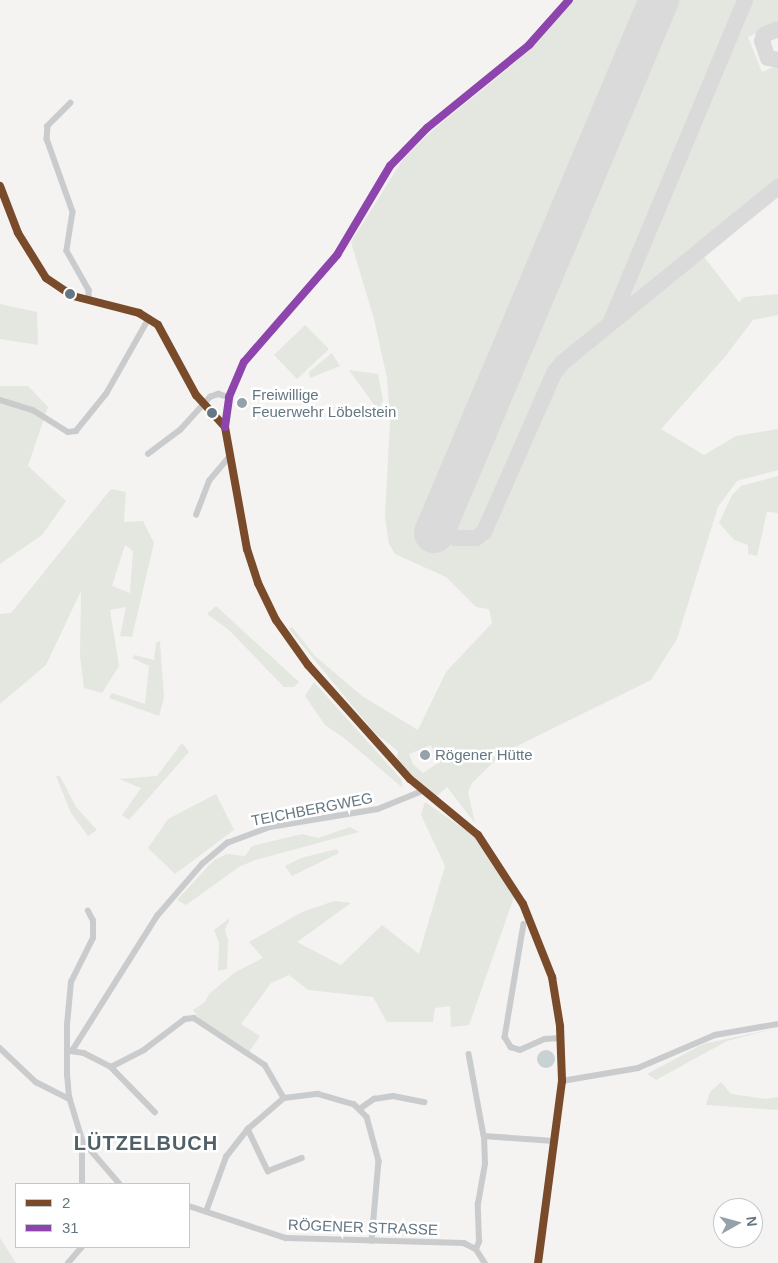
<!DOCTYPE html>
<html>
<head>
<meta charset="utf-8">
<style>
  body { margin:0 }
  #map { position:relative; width:778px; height:1263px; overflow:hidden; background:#f4f3f2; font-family:Helvetica,sans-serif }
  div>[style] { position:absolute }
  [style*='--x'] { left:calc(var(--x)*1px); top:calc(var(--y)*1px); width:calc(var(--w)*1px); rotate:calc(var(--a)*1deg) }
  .green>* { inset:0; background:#e4e6e0 }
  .water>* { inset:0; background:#c8d2d3 }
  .round { border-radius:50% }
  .taxiway>* { height:16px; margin:-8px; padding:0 8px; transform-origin:8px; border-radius:8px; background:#dadada }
  .runway>* { height:40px; margin:-20px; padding:0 20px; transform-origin:20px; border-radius:20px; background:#dadada }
  .minor>* { height:5.5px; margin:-2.75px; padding:0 2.75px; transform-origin:2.75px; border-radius:2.75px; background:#cacbcc }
  .bus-1>* { height:8px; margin:-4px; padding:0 4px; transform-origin:4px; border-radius:4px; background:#7a4b2a }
  .bus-2>* { height:8px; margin:-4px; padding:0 4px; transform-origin:4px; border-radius:4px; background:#8e44ad }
  .dots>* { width:14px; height:14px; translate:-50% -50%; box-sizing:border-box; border:2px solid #fff; border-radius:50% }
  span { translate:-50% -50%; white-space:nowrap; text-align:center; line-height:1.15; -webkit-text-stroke:5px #fff; paint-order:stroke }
  .poi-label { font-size:15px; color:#647782 }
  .left { translate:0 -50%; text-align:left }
  .street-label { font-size:15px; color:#647782 }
  .district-label { font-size:20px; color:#515f67; font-weight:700; letter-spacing:1px }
  .legend { position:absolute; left:15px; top:1183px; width:175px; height:65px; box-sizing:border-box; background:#fff; border:1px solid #c1c9cd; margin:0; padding:6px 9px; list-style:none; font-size:15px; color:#647782 }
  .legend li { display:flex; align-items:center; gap:10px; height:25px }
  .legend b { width:25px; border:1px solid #c1c9cd }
  .north { position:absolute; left:713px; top:1198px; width:50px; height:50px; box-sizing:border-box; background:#fff; border:1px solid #c1c9cd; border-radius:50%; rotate:83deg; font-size:14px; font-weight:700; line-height:20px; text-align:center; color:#647782 }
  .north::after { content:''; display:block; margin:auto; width:18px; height:22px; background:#96a2a9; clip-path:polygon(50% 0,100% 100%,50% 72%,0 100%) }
</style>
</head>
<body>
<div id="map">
  <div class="green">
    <i style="clip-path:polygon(evenodd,573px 0,778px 0,778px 24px,748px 37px,762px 72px,778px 65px,778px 184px,698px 249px,739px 302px,744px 297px,778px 294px,778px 315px,753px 320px,724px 358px,661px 429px,704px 455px,736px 436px,778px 429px,778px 470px,737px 481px,718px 507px,677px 639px,651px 680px,503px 753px,472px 783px,468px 792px,475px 823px,447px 787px,436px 797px,411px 774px,397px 758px,398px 751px,374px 732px,289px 629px,292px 627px,315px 656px,362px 696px,418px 730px,446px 672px,492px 623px,489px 609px,476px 607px,446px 577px,395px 554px,389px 544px,385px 517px,390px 421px,387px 378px,374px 319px,351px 242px,403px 159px,434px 129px,516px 62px,573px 0,431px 745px,438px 763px,423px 773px,413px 764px,409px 754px,431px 745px)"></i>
    <i style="clip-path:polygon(0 304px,37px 312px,38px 345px,0 339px)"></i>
    <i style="clip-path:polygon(305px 325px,329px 349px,297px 379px,274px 355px)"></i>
    <i style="clip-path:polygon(332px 353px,340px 366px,310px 378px,309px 372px)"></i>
    <i style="clip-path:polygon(349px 370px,378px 374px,383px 400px,378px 410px)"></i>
    <i style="clip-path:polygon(0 386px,28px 386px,48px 407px,28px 466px,66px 501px,42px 535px,0 564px)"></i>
    <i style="clip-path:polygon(778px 476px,778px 513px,767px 512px,757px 556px,748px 554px,748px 545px,734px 540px,719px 523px,732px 495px,741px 486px)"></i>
    <i style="clip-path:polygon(evenodd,111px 489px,126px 492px,124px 522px,143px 521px,154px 543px,132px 637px,120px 636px,126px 607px,110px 610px,119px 666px,102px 693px,84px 688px,80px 656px,81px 591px,46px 665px,0 704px,0 614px,11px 613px,111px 489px,125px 545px,133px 551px,130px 593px,112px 586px,125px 545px)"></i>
    <i style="clip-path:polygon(216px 606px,299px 682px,294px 687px,284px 687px,229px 630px,207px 614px)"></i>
    <i style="clip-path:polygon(160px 641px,164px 698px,159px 716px,109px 698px,112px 693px,145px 704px,149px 666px,132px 658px,135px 655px,154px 660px,156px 643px)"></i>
    <i style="clip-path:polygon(314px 682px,401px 779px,403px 788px,344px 738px,325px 725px,305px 696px)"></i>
    <i style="clip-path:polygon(182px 743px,189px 752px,129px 820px,122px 815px,141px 788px,119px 779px,157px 776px)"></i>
    <i style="clip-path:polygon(56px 776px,60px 776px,76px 807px,97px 830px,88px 836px,71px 813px)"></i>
    <i style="clip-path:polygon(216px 794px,234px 830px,175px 874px,148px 848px,168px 819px)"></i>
    <i style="clip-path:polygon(425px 802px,474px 836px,514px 897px,469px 1025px,451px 1027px,450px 1006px,435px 1008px,433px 1022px,387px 1022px,373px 997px,308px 990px,289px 975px,271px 983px,241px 1024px,260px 1036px,249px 1052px,199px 1018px,193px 1010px,205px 1002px,209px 994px,234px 973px,263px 958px,249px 942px,302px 912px,334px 901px,351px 903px,297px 942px,341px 965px,382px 925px,419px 954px,445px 866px,421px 815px)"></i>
    <i style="clip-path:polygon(350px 827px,359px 832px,255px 860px,239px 867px,186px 905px,177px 900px,214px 860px,227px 854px,245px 856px,252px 846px,302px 834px,318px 838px)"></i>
    <i style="clip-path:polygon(337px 849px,339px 853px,292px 876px,285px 866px,301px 858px)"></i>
    <i style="clip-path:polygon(230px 918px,225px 930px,228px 940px,227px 969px,218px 971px,219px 943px,214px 930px)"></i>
    <i style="clip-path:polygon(778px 1028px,727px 1041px,656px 1080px,647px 1074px,703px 1044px)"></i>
    <i style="clip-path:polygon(721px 1082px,731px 1094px,765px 1099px,778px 1097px,778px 1110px,706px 1105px,710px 1092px)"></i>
    <i style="clip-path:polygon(0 1238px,16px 1263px,0 1263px)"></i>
  </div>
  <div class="water">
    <i class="round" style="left:537px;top:1050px;width:18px;height:18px"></i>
  </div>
  <div class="taxiway">
    <i style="--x:778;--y:29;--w:15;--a:157"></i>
    <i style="--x:764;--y:35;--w:6;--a:108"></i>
    <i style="--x:762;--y:41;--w:18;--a:71"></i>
    <i style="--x:768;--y:58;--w:10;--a:11"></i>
    <i style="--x:611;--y:321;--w:348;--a:-67.3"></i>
    <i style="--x:437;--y:526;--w:22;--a:32"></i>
    <i style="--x:456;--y:538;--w:20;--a:0"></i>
    <i style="--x:476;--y:538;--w:10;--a:-37"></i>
    <i style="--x:484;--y:532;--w:174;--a:-66.2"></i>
    <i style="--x:554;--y:373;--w:13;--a:-51"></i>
    <i style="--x:562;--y:363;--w:279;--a:-39.2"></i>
  </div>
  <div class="runway">
    <i style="--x:434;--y:533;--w:579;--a:-67.11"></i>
  </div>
  <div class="minor">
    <i style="--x:71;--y:103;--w:33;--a:135"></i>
    <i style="--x:48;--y:126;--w:13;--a:94"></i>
    <i style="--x:47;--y:139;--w:77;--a:70.4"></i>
    <i style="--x:73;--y:212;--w:39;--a:99"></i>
    <i style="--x:67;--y:251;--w:45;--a:60.6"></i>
    <i style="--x:89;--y:290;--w:10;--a:90"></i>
    <i style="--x:0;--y:186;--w:50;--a:69"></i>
    <i style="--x:18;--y:233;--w:53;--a:58.1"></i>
    <i style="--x:46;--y:278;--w:32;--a:34"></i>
    <i style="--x:73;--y:296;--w:68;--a:14.4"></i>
    <i style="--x:139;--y:313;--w:22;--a:32"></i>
    <i style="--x:158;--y:325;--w:80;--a:61.5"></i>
    <i style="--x:196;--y:395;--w:43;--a:47.8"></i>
    <i style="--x:225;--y:427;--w:124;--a:79.8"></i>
    <i style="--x:247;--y:549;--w:36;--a:72"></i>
    <i style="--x:258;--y:583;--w:41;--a:64.1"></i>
    <i style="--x:276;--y:620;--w:55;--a:54.6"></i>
    <i style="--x:308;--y:665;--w:153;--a:48.2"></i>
    <i style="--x:410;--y:779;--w:88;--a:39.5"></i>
    <i style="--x:478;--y:835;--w:82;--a:56.9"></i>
    <i style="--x:523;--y:904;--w:79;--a:68.3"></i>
    <i style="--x:552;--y:977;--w:50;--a:80.7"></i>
    <i style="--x:560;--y:1026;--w:55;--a:87.9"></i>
    <i style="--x:562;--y:1081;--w:184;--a:97.5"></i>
    <i style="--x:0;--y:400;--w:34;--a:17"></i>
    <i style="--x:33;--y:410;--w:41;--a:32.2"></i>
    <i style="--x:68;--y:432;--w:8;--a:-7"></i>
    <i style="--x:76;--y:431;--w:48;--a:-51"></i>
    <i style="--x:106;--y:394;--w:87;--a:-60.5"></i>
    <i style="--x:225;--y:427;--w:30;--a:-82"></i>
    <i style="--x:229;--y:397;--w:38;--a:-67"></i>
    <i style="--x:244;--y:362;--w:142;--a:-49"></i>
    <i style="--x:337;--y:255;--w:104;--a:-59.2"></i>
    <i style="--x:390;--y:166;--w:53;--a:-45.8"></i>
    <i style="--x:427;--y:128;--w:132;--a:-39.1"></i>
    <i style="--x:529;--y:45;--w:60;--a:-48.4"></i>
    <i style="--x:148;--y:454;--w:40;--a:-37"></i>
    <i style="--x:180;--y:430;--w:45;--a:-47.7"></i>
    <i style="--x:210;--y:397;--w:9;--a:-21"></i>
    <i style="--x:218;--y:394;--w:11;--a:15"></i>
    <i style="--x:196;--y:515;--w:36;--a:-69"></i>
    <i style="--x:209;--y:481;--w:33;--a:-50"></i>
    <i style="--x:524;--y:924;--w:115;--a:99.5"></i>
    <i style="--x:505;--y:1037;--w:12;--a:59"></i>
    <i style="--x:511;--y:1047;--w:9;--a:18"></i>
    <i style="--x:520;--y:1050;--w:27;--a:-24"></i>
    <i style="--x:545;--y:1039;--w:15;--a:-4"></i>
    <i style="--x:0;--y:1048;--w:50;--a:43.4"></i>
    <i style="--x:36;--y:1082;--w:38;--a:27"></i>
    <i style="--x:71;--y:1051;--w:13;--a:9"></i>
    <i style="--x:84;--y:1053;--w:30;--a:27"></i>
    <i style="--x:111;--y:1067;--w:37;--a:-27"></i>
    <i style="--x:144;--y:1050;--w:51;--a:-37.1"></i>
    <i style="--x:185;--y:1019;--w:9;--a:-6"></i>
    <i style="--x:194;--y:1018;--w:85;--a:33.5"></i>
    <i style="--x:265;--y:1065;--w:38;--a:60"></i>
    <i style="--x:72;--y:1051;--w:160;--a:-57.8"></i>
    <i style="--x:157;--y:916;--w:69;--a:-49.1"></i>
    <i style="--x:202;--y:864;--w:33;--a:-40"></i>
    <i style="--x:227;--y:843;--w:46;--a:-20.4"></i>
    <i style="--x:270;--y:827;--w:109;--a:-9.5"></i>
    <i style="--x:378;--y:809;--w:48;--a:-22.2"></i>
    <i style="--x:469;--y:1054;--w:83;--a:79.6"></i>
    <i style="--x:111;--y:1067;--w:63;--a:45.6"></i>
    <i style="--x:562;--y:1081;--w:77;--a:-9.7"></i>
    <i style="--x:638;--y:1068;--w:84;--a:-23.2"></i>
    <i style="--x:715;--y:1035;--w:64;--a:-9.9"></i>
    <i style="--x:361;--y:1108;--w:16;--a:-35"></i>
    <i style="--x:374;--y:1099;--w:19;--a:-9"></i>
    <i style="--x:393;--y:1096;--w:32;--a:11"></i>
    <i style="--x:248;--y:1129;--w:47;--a:64.5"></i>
    <i style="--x:268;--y:1171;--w:36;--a:-21"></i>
    <i style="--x:82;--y:1140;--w:58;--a:49.2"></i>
    <i style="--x:82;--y:1184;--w:44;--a:-90"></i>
    <i style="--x:82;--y:1140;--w:45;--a:-106.8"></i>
    <i style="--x:69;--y:1097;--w:21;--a:-95"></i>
    <i style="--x:67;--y:1076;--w:51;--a:-90"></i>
    <i style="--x:67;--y:1025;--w:43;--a:-84.7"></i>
    <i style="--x:71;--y:982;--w:49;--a:-63.4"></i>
    <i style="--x:93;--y:938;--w:17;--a:-90"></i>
    <i style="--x:93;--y:921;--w:11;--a:-117"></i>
    <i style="--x:189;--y:1206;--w:102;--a:18.3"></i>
    <i style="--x:286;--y:1238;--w:178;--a:1.6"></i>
    <i style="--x:464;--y:1243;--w:13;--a:27"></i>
    <i style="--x:476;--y:1249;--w:17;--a:57"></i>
    <i style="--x:206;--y:1212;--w:59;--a:-70"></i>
    <i style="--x:226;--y:1157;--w:36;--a:-52"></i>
    <i style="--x:248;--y:1129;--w:48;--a:-40.7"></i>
    <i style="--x:284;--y:1098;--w:34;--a:-7"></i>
    <i style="--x:318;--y:1094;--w:37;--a:16"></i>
    <i style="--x:354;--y:1104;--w:18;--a:45"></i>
    <i style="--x:367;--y:1117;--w:46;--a:74.7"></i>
    <i style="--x:379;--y:1161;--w:80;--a:95"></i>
    <i style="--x:476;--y:1249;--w:8;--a:-67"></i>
    <i style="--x:479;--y:1242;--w:38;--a:-92"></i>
    <i style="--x:478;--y:1204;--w:41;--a:-80.1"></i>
    <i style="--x:485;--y:1164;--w:28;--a:-92"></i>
    <i style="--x:484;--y:1136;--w:70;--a:4.1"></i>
    <i style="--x:68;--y:1263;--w:21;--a:-49"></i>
  </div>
  <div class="bus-1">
    <i style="--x:0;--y:186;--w:50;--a:69"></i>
    <i style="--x:18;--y:233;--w:53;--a:58.1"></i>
    <i style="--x:46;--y:278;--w:32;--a:34"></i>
    <i style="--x:73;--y:296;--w:68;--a:14.4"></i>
    <i style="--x:139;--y:313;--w:22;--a:32"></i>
    <i style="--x:158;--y:325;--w:80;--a:61.5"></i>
    <i style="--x:196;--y:395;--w:43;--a:47.8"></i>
    <i style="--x:225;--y:427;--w:124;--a:79.8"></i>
    <i style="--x:247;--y:549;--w:36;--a:72"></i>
    <i style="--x:258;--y:583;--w:41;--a:64.1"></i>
    <i style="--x:276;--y:620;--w:55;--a:54.6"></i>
    <i style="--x:308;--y:665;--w:153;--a:48.2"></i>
    <i style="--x:410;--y:779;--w:88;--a:39.5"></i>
    <i style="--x:478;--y:835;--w:82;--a:56.9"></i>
    <i style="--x:523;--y:904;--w:79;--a:68.3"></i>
    <i style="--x:552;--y:977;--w:50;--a:80.7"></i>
    <i style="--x:560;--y:1026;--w:55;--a:87.9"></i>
    <i style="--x:562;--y:1081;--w:184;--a:97.5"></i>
  </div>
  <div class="bus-2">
    <i style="--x:225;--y:427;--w:30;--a:-82"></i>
    <i style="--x:229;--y:397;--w:38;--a:-67"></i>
    <i style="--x:244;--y:362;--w:142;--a:-49"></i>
    <i style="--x:337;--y:255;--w:104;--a:-59.2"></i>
    <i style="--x:390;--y:166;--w:53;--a:-45.8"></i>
    <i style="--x:427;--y:128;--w:132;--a:-39.1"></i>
    <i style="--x:529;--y:45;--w:60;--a:-48.4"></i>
  </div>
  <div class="dots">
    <i style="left:70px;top:294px;background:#647782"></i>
    <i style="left:242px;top:403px;background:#96a2a9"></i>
    <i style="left:212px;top:413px;background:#647782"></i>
    <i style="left:425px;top:755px;background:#96a2a9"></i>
  </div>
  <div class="poi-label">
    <span class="left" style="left:252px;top:403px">Freiwillige<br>Feuerwehr Löbelstein</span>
    <span class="left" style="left:435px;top:755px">Rögener Hütte</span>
  </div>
  <div class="street-label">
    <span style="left:312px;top:809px;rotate:-11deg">TEICHBERGWEG</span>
    <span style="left:363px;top:1227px;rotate:2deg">RÖGENER STRASSE</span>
  </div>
  <div class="district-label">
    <span style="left:146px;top:1143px">LÜTZELBUCH</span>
  </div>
  <ul class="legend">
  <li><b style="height:6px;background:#7a4b2a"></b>2</li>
  <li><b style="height:6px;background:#8e44ad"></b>31</li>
  </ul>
  <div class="north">N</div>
</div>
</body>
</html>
